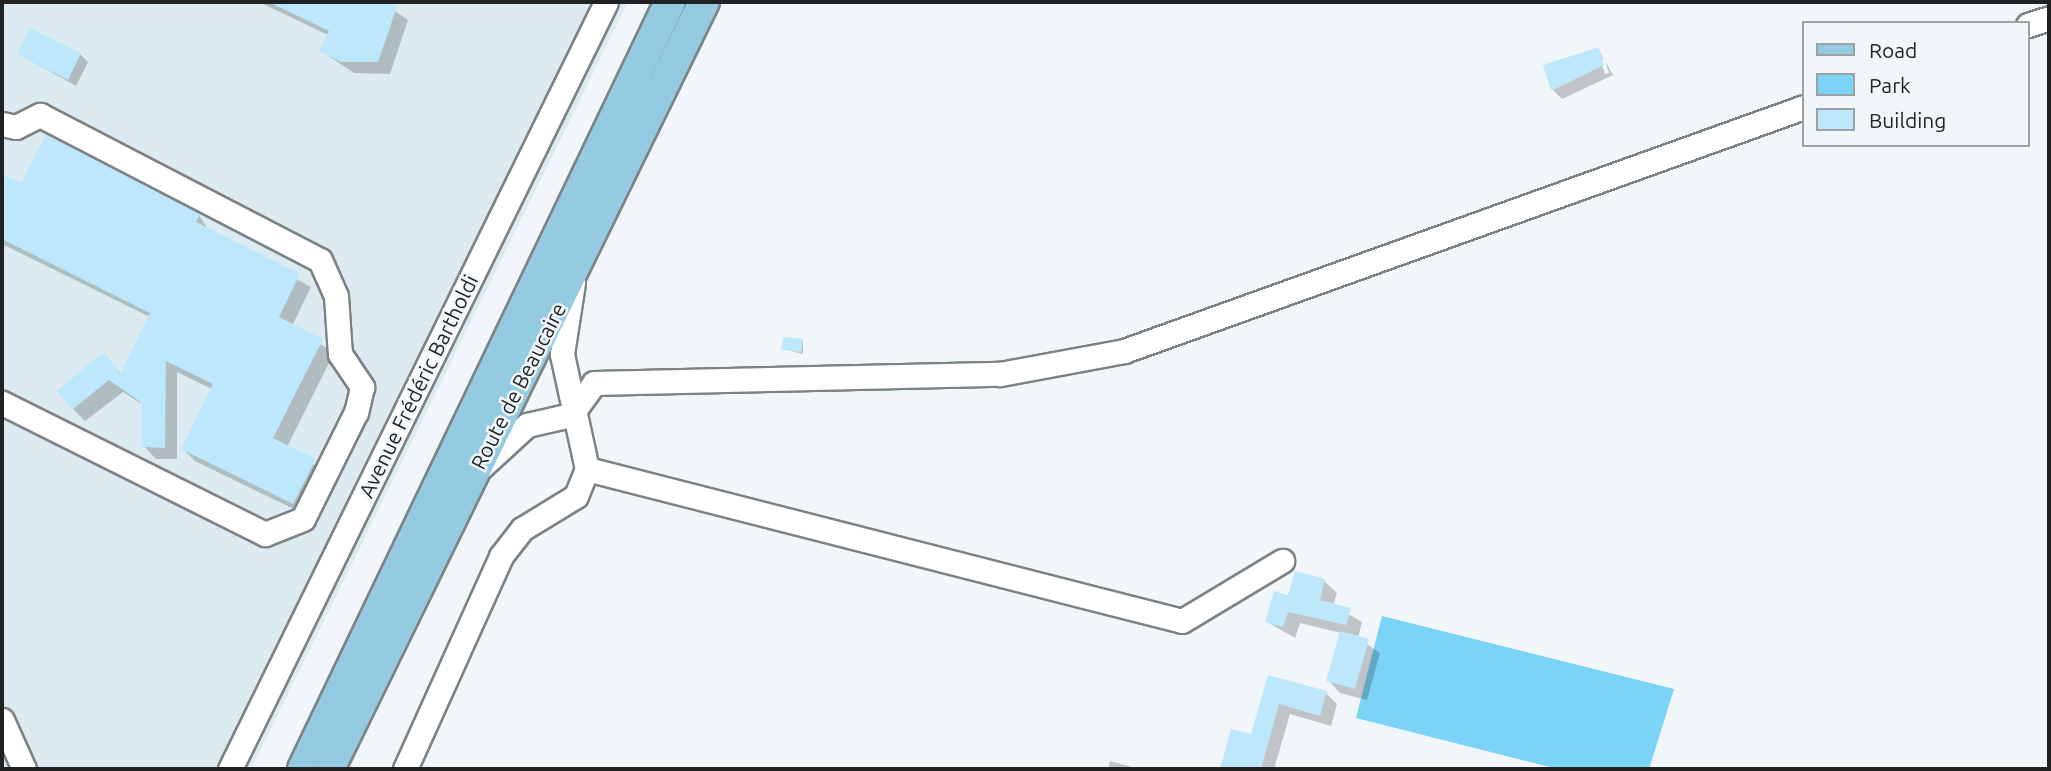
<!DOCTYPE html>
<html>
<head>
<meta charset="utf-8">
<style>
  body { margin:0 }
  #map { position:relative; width:2051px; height:771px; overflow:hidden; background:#f0f6f9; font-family:Ubuntu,sans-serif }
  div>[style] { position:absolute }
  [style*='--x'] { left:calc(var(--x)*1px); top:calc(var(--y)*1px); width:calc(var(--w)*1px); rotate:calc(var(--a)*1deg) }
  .built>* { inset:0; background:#dcebf1 }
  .green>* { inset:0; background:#7bd3f6 }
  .shadow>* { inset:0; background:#0003 }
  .building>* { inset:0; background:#bde8fb }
  .roads { filter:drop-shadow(2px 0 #7d8285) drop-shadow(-2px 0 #7d8285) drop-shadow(0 2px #7d8285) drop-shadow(0 -2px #7d8285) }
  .minor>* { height:23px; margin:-11.5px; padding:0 11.5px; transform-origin:11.5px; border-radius:11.5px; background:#fff }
  .major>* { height:30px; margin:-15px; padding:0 15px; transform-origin:15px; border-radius:15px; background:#94cbe0 }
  span { translate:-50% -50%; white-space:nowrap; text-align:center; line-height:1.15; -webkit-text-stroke:5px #f0f6f9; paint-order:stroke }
  .street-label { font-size:21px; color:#1f2122 }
  .frame { position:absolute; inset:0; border:4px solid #1f2122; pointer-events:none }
  .legend { position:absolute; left:1802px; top:21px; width:228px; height:126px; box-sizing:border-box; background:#f0f6f9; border:2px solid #9ca1a3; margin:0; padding:9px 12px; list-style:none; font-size:21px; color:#1f2122 }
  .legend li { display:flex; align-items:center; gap:14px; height:35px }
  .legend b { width:35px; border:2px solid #9ca1a3 }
</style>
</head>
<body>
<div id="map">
  <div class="built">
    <i style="clip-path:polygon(2px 2px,628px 2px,251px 769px,2px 769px)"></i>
  </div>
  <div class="green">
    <i style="clip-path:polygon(1382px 616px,1674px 689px,1649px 769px,1558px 769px,1356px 718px)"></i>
  </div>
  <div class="shadow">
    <i style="clip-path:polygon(259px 2px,382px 2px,408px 20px,390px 74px,354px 73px,321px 51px,328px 35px)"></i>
    <i style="clip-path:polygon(evenodd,1598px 49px,1613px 75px,1562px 99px,1553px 90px,1598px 49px,1600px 58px,1604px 58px,1609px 73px,1605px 74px,1600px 58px)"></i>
    <i style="clip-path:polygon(19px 54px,80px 54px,88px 62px,76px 86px)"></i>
    <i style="clip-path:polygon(2px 176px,22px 186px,199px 215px,209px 231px,311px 287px,292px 326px,334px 353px,287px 447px,327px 473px,306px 515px,195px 461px,183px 449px,212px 389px,177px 372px,177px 459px,156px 459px,144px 446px,144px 393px,133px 393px,142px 404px,123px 392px,85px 421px,73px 409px,104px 355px,122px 375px,150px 317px,2px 244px)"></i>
    <i style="clip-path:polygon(803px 341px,803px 354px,783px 349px)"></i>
    <i style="clip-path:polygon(1324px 581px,1337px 593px,1333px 605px,1362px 622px,1358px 638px,1380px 653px,1367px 700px,1340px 693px,1328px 680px,1341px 633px,1300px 623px,1295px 638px,1267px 622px,1290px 597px)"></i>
    <i style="clip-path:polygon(1269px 677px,1326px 693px,1337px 704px,1331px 726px,1290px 714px,1274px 769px,1222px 769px,1232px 731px,1253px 736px)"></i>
    <i style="clip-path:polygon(1110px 761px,1139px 769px,1108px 769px)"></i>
  </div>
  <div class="building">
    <i style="clip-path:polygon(269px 2px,387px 2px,397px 7px,378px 62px,341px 62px,319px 51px,329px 31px)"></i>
    <i style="clip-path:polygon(30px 28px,81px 53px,68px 80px,17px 54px)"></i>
    <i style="clip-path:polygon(1599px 47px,1604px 65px,1551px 91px,1543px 65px)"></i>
    <i style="clip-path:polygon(46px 134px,200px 214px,196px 222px,300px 274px,279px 317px,323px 339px,273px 438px,316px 459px,293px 504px,181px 449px,213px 384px,166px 361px,165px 448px,142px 447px,142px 403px,109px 380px,72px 410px,57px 391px,104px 352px,120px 374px,150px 313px,2px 239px,2px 174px,21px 183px)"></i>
    <i style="clip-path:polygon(783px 337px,803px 339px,801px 352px,781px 350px)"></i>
    <i style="clip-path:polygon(1295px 571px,1325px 579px,1320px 600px,1351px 608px,1346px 625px,1288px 612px,1283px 627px,1265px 622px,1274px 591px,1288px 595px)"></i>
    <i style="clip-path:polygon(1340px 631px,1369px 639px,1355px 689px,1326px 681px)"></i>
    <i style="clip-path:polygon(1268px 675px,1327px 691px,1320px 716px,1279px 704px,1261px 769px,1220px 769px,1231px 729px,1251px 734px)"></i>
  </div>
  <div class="roads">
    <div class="minor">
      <i style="--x:2028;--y:25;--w:22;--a:-18"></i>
      <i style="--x:2;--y:124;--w:14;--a:12"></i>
      <i style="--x:16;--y:127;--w:27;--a:-27"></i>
      <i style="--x:40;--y:115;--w:315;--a:27.4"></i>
      <i style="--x:320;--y:260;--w:39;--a:66"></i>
      <i style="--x:336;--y:296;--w:58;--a:86.1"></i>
      <i style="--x:340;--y:354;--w:40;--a:56"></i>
      <i style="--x:362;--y:387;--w:26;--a:103"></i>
      <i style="--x:356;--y:412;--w:119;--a:116.4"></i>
      <i style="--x:303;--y:519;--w:41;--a:158.5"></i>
      <i style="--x:265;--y:534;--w:294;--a:-153.5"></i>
      <i style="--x:571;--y:415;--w:39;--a:-54"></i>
      <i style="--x:594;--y:383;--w:406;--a:-1.3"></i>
      <i style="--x:1000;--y:374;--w:126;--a:-10.5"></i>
      <i style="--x:1124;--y:351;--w:722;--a:-19.74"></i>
      <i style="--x:480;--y:468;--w:64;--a:-42.5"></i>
      <i style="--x:527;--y:425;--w:45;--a:-12.8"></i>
      <i style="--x:587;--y:469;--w:614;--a:14.33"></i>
      <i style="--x:1182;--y:621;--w:117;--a:-31"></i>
      <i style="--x:2;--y:720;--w:54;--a:65.8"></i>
      <i style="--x:230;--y:769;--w:854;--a:-63.88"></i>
      <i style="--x:405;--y:769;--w:234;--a:-65.7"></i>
      <i style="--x:501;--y:556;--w:34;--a:-52"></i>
      <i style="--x:522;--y:529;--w:63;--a:-31.4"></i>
      <i style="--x:576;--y:496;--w:29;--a:-68"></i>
      <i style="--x:587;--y:469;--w:118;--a:-102.3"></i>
      <i style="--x:562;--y:354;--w:72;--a:-81.2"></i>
    </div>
    <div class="major">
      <i style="--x:303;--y:769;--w:850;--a:-64.43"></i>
      <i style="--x:329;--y:769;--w:854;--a:-63.95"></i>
    </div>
  </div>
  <div class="street-label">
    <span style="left:418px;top:386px;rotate:-64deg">Avenue Frédéric Bartholdi</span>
    <span style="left:518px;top:386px;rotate:-63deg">Route de Beaucaire</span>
  </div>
  <div class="frame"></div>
  <ul class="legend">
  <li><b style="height:9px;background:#94cbe0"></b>Road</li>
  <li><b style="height:19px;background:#7bd3f6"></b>Park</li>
  <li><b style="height:19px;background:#bde8fb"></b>Building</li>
  </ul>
</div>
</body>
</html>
